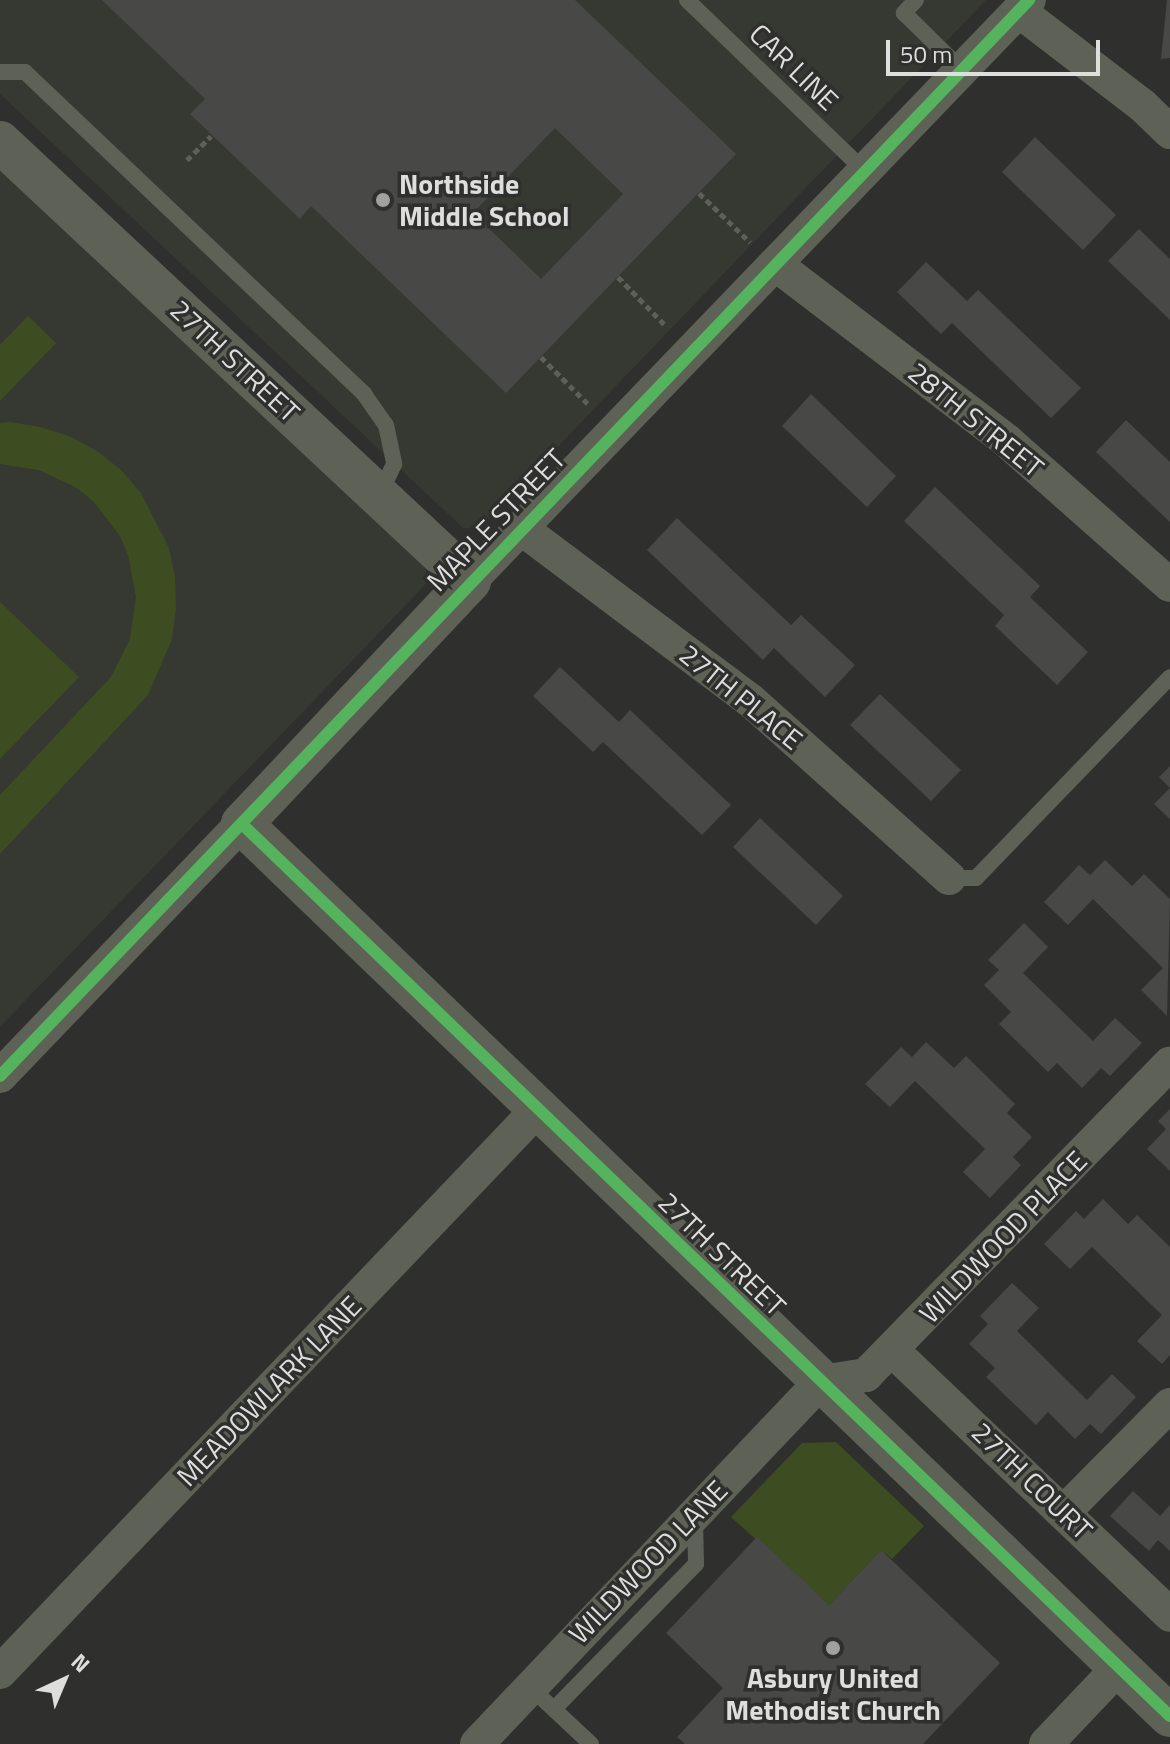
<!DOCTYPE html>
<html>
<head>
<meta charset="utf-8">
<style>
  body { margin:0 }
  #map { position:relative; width:1170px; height:1744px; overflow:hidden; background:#2f2f2e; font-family:"Titillium Web",sans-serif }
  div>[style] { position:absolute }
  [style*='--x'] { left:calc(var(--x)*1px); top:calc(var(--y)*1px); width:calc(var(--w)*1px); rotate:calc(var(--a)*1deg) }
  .built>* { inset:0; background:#363931 }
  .green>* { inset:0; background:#3e4c22 }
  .building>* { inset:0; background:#484847 }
  .path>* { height:5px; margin-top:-2.5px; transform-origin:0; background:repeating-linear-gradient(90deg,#5d5f58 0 6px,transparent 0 10px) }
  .service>* { height:16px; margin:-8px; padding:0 8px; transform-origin:8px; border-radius:8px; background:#5d6156 }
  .minor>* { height:34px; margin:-17px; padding:0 17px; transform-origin:17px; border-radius:17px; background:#5d6156 }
  .tertiary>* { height:42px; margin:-21px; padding:0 21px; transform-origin:21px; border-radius:21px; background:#5d6156 }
  .cycleway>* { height:12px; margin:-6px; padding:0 6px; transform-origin:6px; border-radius:6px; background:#56b35d }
  .dots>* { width:22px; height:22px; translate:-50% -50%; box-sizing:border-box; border:4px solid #2f302d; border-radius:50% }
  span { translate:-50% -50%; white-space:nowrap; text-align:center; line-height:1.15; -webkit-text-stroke:7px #2f302d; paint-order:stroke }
  .street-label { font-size:28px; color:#dedfdd }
  .poi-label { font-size:28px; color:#dedfdd; font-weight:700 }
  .left { translate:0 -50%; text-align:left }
  .north { position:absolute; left:24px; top:1640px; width:80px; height:80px; -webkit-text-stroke:6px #2f302d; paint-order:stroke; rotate:44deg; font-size:22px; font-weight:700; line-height:32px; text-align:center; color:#dedfdd }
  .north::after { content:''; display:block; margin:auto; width:28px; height:36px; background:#dedfdd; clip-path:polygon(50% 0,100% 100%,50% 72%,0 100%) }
  .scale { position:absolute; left:886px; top:40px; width:214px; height:36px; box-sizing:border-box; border:4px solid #dedfdd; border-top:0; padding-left:10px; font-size:24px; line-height:28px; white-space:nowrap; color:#dedfdd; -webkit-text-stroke:6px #2f302d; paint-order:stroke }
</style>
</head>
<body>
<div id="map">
  <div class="built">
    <i style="clip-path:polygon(0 0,986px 0,480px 528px,463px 528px,0 94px)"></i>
    <i style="clip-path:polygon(0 164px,426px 565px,426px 584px,0 1027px)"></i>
  </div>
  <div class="green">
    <i style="clip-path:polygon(28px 316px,56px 343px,0 401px,0 345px)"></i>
    <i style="clip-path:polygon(10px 422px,40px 427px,69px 436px,97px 451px,121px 470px,141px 493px,169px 548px,175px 578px,176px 608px,172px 639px,148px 695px,0 854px,0 795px,111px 677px,130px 639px,136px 597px,128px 555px,120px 536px,94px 502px,77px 488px,39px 470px,0 464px,0 423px)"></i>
    <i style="clip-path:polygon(0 602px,79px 677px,0 759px)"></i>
    <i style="clip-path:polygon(836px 1442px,924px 1526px,892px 1559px,881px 1550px,829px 1605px,731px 1517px,802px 1443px)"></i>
  </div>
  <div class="building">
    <i style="clip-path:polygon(evenodd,102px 0,575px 0,736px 154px,506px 393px,311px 206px,300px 219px,190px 114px,205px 99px,102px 0,555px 128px,623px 194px,541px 279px,473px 213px,555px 128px)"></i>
    <i style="clip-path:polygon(1167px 0,1170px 0,1170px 58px,1161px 59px)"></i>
    <i style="clip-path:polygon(1035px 137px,1116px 215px,1083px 250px,1002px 172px)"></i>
    <i style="clip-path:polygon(1139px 229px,1170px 259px,1170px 320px,1108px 261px)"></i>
    <i style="clip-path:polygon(926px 262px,967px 301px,978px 290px,1081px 388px,1051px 418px,952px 323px,941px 334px,897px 292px)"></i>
    <i style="clip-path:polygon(811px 394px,896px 476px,867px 507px,782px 426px)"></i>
    <i style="clip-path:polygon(1126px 420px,1170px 462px,1170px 522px,1096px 452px)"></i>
    <i style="clip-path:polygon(935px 487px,1040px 586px,1030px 597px,1088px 652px,1057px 685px,995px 626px,1004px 615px,904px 521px)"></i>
    <i style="clip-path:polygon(677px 518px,791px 625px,801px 615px,855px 665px,825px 697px,774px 648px,763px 660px,647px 550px)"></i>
    <i style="clip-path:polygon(560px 667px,619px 722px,630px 710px,731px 805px,702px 835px,603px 742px,593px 752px,533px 696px)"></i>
    <i style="clip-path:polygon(880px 694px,961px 770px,931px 801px,850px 725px)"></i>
    <i style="clip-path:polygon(1170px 766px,1170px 819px,1154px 804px,1170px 788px,1159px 777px)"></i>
    <i style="clip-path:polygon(760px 818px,843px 896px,816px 925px,733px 847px)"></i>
    <i style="clip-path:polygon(1105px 860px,1132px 886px,1144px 874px,1170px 899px,1167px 1016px,1141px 990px,1163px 968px,1093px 899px,1068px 925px,1044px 902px,1079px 865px,1090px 875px)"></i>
    <i style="clip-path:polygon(1024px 923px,1048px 947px,1023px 973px,1093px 1041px,1115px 1018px,1142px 1043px,1110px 1076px,1101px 1068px,1082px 1088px,1057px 1063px,1048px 1072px,999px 1024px,1011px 1012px,984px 985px,999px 970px,988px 960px)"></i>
    <i style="clip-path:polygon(926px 1042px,954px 1068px,966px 1056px,1015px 1104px,1007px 1113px,1032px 1137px,1013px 1157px,1021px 1165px,990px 1198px,963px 1172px,985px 1149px,915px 1081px,890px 1107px,865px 1084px,901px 1047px,912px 1057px)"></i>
    <i style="clip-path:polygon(1170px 1109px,1170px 1171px,1147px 1149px,1166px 1129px,1158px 1121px)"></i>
    <i style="clip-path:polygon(1103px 1199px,1128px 1224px,1137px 1215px,1170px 1247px,1170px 1355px,1162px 1364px,1137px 1341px,1162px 1315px,1092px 1247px,1070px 1269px,1044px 1244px,1076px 1211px,1084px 1219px)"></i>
    <i style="clip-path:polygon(1012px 1283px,1039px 1308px,1017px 1331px,1087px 1400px,1112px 1374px,1136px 1397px,1101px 1434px,1090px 1424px,1075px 1439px,1048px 1412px,1036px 1425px,986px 1377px,995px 1368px,969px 1344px,988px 1324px,980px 1316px)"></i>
    <i style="clip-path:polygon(1133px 1491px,1160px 1516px,1170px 1505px,1170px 1551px,1158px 1540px,1149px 1551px,1110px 1516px)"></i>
    <i style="clip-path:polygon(757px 1537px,829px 1605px,881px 1550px,1000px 1663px,923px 1744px,685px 1744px,677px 1737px,723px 1688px,666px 1633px)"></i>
  </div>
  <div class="path">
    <i style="--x:187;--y:160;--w:34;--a:-45"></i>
    <i style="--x:699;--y:193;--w:71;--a:43.9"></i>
    <i style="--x:618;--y:277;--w:70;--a:45.6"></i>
    <i style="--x:541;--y:357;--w:69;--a:45"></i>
  </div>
  <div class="service">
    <i style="--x:687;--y:0;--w:247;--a:43.9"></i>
    <i style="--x:916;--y:0;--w:18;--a:133"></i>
    <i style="--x:904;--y:13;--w:81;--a:44.5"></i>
    <i style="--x:0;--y:72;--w:25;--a:0"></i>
    <i style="--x:25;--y:72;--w:468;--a:43.5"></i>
    <i style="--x:364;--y:394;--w:38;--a:55"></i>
    <i style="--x:386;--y:425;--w:40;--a:78"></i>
    <i style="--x:394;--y:464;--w:33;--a:115"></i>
    <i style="--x:949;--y:878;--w:27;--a:0"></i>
    <i style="--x:976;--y:878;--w:279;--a:-46"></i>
    <i style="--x:529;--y:1686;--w:85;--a:43.1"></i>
    <i style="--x:554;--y:1709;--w:203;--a:-45.6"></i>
    <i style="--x:696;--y:1564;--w:44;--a:-91.3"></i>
  </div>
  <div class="minor">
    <i style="--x:1019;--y:11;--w:155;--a:37.4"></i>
    <i style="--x:1142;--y:105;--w:39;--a:44"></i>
    <i style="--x:775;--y:264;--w:292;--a:37.3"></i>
    <i style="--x:1007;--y:441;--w:217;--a:41.5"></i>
    <i style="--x:522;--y:529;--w:285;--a:36.9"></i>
    <i style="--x:750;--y:700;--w:267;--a:41.8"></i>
    <i style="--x:470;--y:581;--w:806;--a:-46.11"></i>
    <i style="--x:0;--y:1076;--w:349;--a:-46.2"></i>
    <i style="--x:892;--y:1350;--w:384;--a:43.6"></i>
    <i style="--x:1065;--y:1511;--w:149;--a:-45.3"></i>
    <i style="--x:0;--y:1672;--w:777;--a:-46.3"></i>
    <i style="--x:477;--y:1744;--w:499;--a:-46.5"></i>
    <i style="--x:821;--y:1382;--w:46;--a:-8.8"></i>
    <i style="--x:866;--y:1375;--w:435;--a:-45.7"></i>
    <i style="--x:1046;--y:1744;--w:106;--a:-46.5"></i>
  </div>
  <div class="tertiary">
    <i style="--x:0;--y:142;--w:643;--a:43.05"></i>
    <i style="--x:470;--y:581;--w:333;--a:133.2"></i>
    <i style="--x:242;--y:824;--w:1287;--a:43.87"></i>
  </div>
  <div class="cycleway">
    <i style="--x:242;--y:824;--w:1287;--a:43.87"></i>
    <i style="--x:0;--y:1076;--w:1489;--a:-46.28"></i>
  </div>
  <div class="dots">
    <i style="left:383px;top:200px;background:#a1a1a0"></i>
    <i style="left:833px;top:1648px;background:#a1a1a0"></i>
  </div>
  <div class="street-label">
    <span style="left:794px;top:67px;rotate:44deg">CAR LINE</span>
    <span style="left:235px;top:361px;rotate:43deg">27TH STREET</span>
    <span style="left:976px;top:420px;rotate:39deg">28TH STREET</span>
    <span style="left:496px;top:520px;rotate:-46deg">MAPLE STREET</span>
    <span style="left:741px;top:697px;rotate:39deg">27TH PLACE</span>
    <span style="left:1003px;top:1237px;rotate:-46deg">WILDWOOD PLACE</span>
    <span style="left:722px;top:1254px;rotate:44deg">27TH STREET</span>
    <span style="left:269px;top:1391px;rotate:-46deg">MEADOWLARK LANE</span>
    <span style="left:1032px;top:1481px;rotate:44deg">27TH COURT</span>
    <span style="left:648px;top:1562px;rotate:-46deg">WILDWOOD LANE</span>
  </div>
  <div class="poi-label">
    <span class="left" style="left:399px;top:200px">Northside<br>Middle School</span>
    <span style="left:833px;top:1694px">Asbury United<br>Methodist Church</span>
  </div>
  <div class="north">N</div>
  <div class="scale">50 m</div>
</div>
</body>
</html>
